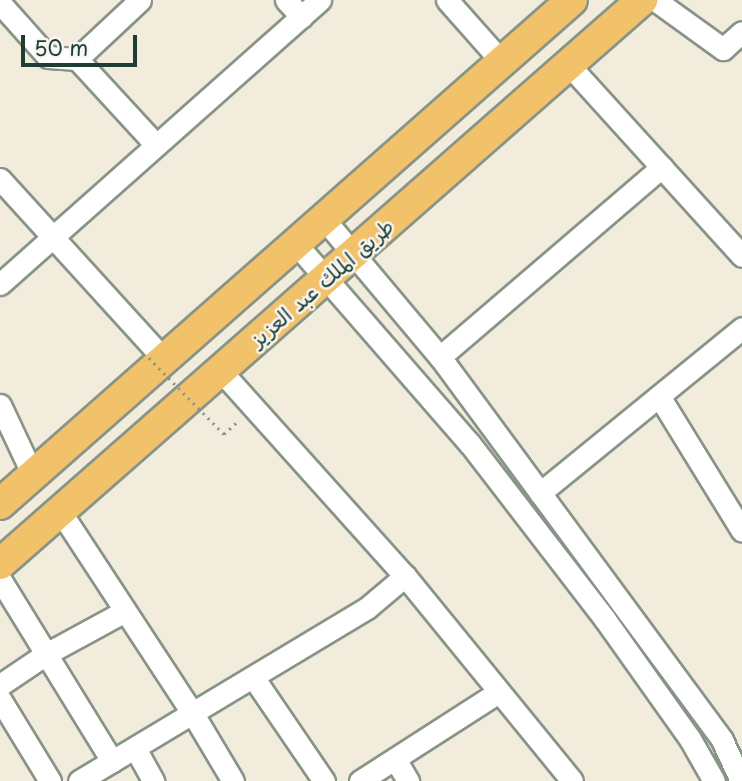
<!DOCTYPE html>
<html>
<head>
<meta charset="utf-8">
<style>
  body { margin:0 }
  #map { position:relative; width:742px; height:781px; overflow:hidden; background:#f1ecdb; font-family:"Playpen Sans","Playpen Sans Arabic",sans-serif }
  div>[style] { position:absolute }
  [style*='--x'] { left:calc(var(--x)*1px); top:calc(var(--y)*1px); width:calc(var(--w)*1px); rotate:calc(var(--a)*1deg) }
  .path>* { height:2.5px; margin-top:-1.25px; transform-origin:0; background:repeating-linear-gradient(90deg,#889488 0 2px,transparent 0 7px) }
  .roads { filter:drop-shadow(2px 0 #889488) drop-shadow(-2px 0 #889488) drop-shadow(0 2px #889488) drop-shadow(0 -2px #889488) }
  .minor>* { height:21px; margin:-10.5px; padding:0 10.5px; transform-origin:10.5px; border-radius:10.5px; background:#fff }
  .highway>* { height:30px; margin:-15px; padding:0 15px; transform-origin:15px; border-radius:15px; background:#f2c26a }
  .path-bridge>* { height:2.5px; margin-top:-1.25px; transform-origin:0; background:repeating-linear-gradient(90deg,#889488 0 2px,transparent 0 7px) }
  span { translate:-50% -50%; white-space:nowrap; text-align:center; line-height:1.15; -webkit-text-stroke:5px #f6f6f2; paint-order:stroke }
  .street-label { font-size:21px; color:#1f3d34 }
  .scale { position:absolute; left:21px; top:35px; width:116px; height:32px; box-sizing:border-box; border:4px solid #1f3d34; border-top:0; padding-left:9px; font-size:21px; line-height:24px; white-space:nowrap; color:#1f3d34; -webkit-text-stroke:5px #f6f6f2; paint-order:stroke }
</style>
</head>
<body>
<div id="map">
  <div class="path">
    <i style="--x:224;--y:434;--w:21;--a:-43"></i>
  </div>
  <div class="roads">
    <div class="minor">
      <i style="--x:140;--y:0;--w:86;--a:136.9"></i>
      <i style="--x:77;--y:59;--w:117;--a:47.4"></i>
      <i style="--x:286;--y:0;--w:23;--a:47"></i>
      <i style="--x:447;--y:0;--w:83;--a:48.4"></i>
      <i style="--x:655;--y:0;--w:84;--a:35.8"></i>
      <i style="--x:723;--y:49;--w:25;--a:-42"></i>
      <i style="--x:0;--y:3;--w:72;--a:48.4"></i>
      <i style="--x:48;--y:57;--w:29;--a:4"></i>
      <i style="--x:568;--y:64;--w:259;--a:47.8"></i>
      <i style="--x:0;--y:179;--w:244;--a:47.7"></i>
      <i style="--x:324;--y:219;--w:180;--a:50"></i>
      <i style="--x:440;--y:357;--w:476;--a:53.6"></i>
      <i style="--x:722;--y:740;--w:45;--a:65.1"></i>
      <i style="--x:296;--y:244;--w:265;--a:49"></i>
      <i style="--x:470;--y:444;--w:220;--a:52.4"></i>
      <i style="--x:604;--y:618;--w:148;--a:54.6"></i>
      <i style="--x:690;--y:739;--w:48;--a:60.3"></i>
      <i style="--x:0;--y:284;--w:428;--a:-41.6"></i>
      <i style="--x:440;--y:357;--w:292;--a:-40.6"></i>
      <i style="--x:220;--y:370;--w:277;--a:48.1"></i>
      <i style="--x:405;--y:576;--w:264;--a:50.8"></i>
      <i style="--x:659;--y:396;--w:158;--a:58.4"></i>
      <i style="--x:0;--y:405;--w:77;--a:64.8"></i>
      <i style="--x:540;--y:493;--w:261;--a:-39.2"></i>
      <i style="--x:60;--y:511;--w:243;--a:56.8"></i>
      <i style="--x:193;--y:714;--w:78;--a:59.2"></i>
      <i style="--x:0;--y:579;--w:214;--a:58.4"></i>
      <i style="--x:253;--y:677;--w:126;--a:55.7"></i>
      <i style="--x:0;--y:685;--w:55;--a:-34"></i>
      <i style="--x:46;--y:654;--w:90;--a:-28.6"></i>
      <i style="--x:0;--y:699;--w:96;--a:58.6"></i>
      <i style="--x:135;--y:748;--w:38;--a:61"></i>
      <i style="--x:395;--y:759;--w:26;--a:59"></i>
      <i style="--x:79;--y:781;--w:336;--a:-31"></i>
      <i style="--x:367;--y:608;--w:50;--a:-40.1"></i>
      <i style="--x:360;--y:781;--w:163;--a:-32.7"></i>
    </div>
    <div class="highway">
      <i style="--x:0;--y:504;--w:762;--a:-41.38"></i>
      <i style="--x:0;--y:564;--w:855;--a:-41.3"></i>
    </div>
  </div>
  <div class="path-bridge">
    <i style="--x:149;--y:358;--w:107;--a:45.4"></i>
  </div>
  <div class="street-label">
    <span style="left:321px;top:282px;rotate:-41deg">طريق الملك عبد العزيز</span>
  </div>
  <div class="scale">50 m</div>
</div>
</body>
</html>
